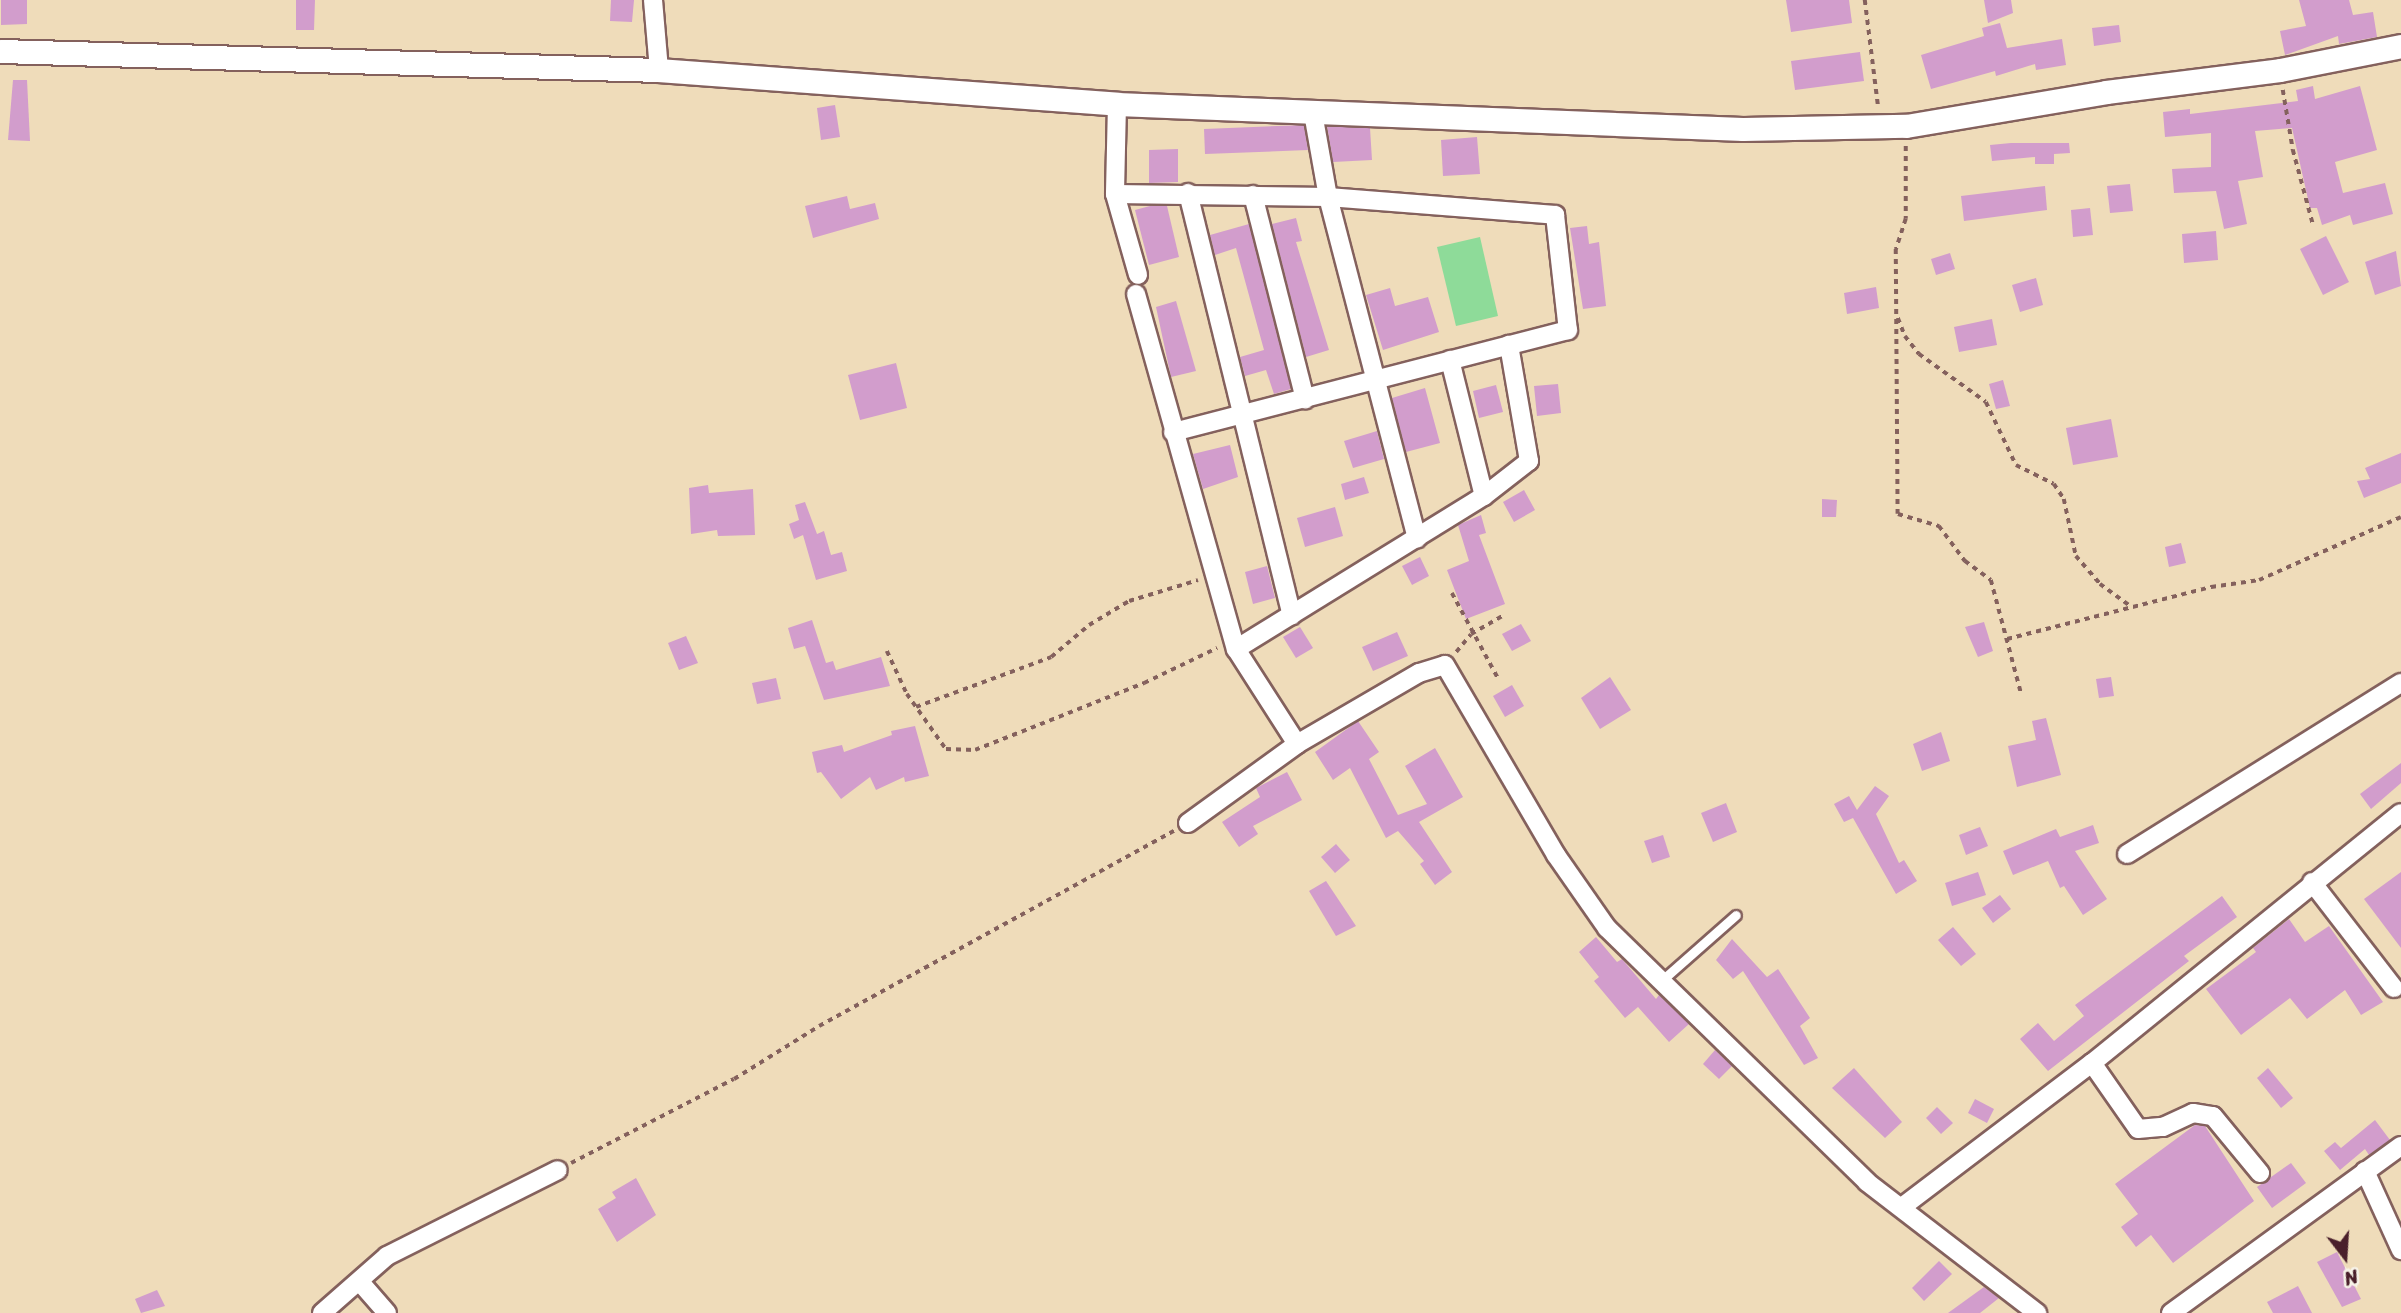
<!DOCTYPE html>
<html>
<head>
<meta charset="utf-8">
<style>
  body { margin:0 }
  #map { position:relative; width:2401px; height:1313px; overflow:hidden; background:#efdcba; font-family:Sriracha,sans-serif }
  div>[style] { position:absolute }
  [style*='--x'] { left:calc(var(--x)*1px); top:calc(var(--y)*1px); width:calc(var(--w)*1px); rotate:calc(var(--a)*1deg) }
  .green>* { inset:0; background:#8edb99 }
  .building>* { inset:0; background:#d29dcc }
  .path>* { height:3.5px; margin-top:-1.75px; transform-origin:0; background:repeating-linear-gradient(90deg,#84615d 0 5px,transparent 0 10px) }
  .roads { filter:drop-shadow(2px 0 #84615d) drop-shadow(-2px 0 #84615d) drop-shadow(0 2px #84615d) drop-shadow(0 -2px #84615d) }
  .service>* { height:9px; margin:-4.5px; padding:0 4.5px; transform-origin:4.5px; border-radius:4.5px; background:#fff }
  .minor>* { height:18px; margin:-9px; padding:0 9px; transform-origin:9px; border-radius:9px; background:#fff }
  .tertiary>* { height:23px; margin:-11.5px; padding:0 11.5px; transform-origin:11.5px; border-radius:11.5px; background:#fff }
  span { translate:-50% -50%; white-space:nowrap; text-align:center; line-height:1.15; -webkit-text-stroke:5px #f7f3e8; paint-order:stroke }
  .north { position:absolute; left:2310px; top:1222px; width:70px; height:70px; -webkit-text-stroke:5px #f7f3e8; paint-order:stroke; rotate:163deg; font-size:19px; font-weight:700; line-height:28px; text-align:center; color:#4a1f2b }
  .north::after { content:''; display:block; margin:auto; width:24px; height:32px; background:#4a1f2b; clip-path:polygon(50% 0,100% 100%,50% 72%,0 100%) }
</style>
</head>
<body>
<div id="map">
  <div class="green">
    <i style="clip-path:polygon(1480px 237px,1498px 316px,1456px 326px,1437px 247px)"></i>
  </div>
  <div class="building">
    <i style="clip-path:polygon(1px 0,27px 0,27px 24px,1px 25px)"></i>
    <i style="clip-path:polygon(296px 0,315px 0,314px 30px,296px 30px)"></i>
    <i style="clip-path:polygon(611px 0,634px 0,632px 22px,610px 21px)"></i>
    <i style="clip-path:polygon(1786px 0,1849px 0,1852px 23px,1791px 32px)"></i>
    <i style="clip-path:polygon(1984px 0,2011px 0,2013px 13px,1988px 23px)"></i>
    <i style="clip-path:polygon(2299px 0,2349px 0,2353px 15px,2373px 12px,2377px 37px,2339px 44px,2338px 36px,2285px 55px,2280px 31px,2306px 26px)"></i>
    <i style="clip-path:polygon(2000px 23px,2007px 48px,2062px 39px,2066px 65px,2036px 70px,2035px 64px,1996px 76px,1995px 71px,1931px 89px,1921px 55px,1984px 36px,1982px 28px)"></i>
    <i style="clip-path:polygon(2119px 25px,2121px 42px,2094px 46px,2092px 28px)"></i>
    <i style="clip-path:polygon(1860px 52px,1864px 81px,1795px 90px,1791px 61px)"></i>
    <i style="clip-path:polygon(13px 80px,27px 80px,30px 141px,8px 140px)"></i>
    <i style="clip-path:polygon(2313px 86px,2315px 99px,2360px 86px,2377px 150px,2335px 162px,2343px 193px,2385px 183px,2393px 214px,2353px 225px,2350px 215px,2322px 225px,2317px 208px,2310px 208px,2292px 128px,2255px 131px,2263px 177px,2238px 181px,2247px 224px,2224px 229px,2216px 191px,2174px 193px,2172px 169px,2211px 167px,2211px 133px,2165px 137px,2163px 112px,2190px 109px,2190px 114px,2298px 101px,2296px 90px)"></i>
    <i style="clip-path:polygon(835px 105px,840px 137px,821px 140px,817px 108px)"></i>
    <i style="clip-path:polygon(1304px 125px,1308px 150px,1205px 154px,1204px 129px)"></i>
    <i style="clip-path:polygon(1327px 126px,1370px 128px,1372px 160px,1333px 162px)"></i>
    <i style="clip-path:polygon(1477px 137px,1480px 174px,1443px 176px,1441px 140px)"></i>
    <i style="clip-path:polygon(2011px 143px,2069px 143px,2070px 153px,2054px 154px,2054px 164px,2035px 164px,2035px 157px,1992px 161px,1990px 145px)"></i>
    <i style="clip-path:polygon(1178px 149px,1178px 182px,1149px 183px,1149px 150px)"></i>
    <i style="clip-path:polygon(2130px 184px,2133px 211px,2110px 213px,2107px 186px)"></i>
    <i style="clip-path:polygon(2045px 186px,2047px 210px,1964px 221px,1961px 196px)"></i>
    <i style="clip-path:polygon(847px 196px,850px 209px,875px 203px,879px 219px,813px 238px,805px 206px)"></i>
    <i style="clip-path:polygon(1150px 206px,1167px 206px,1179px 257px,1149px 265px,1135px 210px)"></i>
    <i style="clip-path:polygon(2090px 208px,2093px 235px,2073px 237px,2071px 210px)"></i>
    <i style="clip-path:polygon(1296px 218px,1302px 241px,1296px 242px,1329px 350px,1306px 357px,1272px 224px)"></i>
    <i style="clip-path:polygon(1249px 224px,1291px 389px,1274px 394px,1266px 370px,1245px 376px,1240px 357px,1264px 350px,1236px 248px,1215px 255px,1210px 235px)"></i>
    <i style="clip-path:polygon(1587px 226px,1589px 244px,1599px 242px,1606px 306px,1583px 309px,1570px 228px)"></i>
    <i style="clip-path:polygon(2216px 231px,2218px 260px,2184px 263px,2182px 234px)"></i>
    <i style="clip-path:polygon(2326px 236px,2349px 282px,2323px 295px,2300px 249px)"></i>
    <i style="clip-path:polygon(2396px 251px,2401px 286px,2375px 295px,2365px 262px)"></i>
    <i style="clip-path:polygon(1950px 253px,1955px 269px,1936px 275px,1931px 259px)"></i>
    <i style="clip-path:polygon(2036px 278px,2043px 305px,2020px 312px,2012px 285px)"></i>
    <i style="clip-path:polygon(1876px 287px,1879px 308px,1847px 314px,1844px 293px)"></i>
    <i style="clip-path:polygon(1390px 288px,1395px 306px,1428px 297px,1439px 332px,1383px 350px,1366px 295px)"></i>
    <i style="clip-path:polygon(1176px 301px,1196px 371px,1171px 377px,1156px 307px)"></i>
    <i style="clip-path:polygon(1992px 319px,1997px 345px,1959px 352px,1954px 327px)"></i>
    <i style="clip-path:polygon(896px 363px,907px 408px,860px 420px,848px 375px)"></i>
    <i style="clip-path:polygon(2003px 380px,2010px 406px,1996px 409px,1989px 384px)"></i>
    <i style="clip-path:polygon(1558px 384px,1561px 413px,1537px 416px,1534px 386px)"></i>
    <i style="clip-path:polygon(1496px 385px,1503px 412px,1479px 418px,1473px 391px)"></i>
    <i style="clip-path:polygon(1425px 388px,1440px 443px,1406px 452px,1392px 398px)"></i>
    <i style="clip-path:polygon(2111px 419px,2118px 457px,2073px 465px,2066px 428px)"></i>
    <i style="clip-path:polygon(1377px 431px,1384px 459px,1353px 468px,1344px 441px)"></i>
    <i style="clip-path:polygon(1230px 445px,1238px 477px,1203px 489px,1193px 454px)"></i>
    <i style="clip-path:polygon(2401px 453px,2401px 483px,2364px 498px,2357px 481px,2370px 479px,2365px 468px)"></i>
    <i style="clip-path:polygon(1364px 477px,1369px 493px,1345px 500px,1341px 484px)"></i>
    <i style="clip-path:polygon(708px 485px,709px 493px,753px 489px,755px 535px,718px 536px,717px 530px,691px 534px,689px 488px)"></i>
    <i style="clip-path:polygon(1524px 490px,1535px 510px,1514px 522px,1503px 502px)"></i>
    <i style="clip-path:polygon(1822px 499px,1837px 500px,1836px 517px,1822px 517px)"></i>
    <i style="clip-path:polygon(805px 502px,817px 534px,824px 531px,831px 555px,842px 552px,847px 571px,816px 580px,803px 535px,794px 539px,789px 524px,799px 520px,795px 505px)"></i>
    <i style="clip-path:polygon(1335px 507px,1343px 536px,1305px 547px,1297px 518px)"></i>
    <i style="clip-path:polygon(1481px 515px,1486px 533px,1479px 535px,1505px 604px,1466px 619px,1447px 570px,1469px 561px,1458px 525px)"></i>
    <i style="clip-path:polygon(2181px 543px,2186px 563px,2169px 567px,2165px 547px)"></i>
    <i style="clip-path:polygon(1420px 557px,1429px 576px,1412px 585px,1402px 566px)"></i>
    <i style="clip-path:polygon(1267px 566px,1275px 598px,1253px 604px,1245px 572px)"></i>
    <i style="clip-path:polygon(812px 620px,826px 663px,833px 661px,836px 670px,881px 657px,890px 686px,824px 700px,805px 646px,794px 649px,788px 628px)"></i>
    <i style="clip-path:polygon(1984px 622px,1993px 651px,1978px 657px,1965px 627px)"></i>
    <i style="clip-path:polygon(1521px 624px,1531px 641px,1512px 651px,1502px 634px)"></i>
    <i style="clip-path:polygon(1300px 627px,1313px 648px,1296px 658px,1283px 637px)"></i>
    <i style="clip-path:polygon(1397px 632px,1408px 656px,1373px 671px,1362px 647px)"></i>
    <i style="clip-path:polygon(686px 636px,698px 663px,679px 670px,668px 643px)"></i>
    <i style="clip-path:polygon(1610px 677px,1631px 710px,1600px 729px,1581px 698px)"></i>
    <i style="clip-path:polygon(2111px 677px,2114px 696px,2099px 698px,2096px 679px)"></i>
    <i style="clip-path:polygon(776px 678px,781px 699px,757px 704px,752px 683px)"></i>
    <i style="clip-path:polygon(1512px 685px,1524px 706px,1505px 717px,1493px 696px)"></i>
    <i style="clip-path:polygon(2046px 718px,2061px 775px,2017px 787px,2008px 746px,2036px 740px,2032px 721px)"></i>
    <i style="clip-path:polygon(1358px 721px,1379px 752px,1369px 759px,1398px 815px,1427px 804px,1405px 766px,1435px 748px,1463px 797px,1419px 822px,1452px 872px,1435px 885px,1420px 864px,1424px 861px,1398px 831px,1386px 838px,1350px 768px,1333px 780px,1315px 752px)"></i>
    <i style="clip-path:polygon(915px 726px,929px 776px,905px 782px,904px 777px,876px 790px,870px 777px,841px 799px,821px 772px,817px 773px,812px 752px,842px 745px,844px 752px,892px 735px,891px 731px)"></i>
    <i style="clip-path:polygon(1941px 732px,1950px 761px,1922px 771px,1913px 744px)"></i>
    <i style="clip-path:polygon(2401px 763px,2401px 783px,2371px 809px,2360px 794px)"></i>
    <i style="clip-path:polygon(1287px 772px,1302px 800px,1253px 826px,1258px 834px,1239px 847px,1222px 822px,1260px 797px,1256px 788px)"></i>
    <i style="clip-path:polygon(1875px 786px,1889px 796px,1876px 814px,1899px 863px,1904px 860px,1917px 881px,1896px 894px,1853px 818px,1844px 822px,1834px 804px,1849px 796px,1857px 810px)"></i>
    <i style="clip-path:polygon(1726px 803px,1737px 832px,1713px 842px,1701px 813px)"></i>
    <i style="clip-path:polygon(2093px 825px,2099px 843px,2075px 851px,2107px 899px,2083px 915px,2064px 886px,2060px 888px,2048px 861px,2013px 875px,2003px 851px,2056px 829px,2060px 837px)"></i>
    <i style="clip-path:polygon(1980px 827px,1988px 846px,1966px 855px,1959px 835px)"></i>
    <i style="clip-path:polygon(1663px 835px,1670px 857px,1652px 863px,1644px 841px)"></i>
    <i style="clip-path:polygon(1336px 844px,1350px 860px,1335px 873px,1321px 857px)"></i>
    <i style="clip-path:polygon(1978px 872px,1986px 895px,1952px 906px,1945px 883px)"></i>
    <i style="clip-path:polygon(2401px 872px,2401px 948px,2364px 899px)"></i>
    <i style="clip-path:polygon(1326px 881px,1356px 926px,1336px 936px,1309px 891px)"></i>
    <i style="clip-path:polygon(2000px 895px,2011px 909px,1993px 923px,1982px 908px)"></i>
    <i style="clip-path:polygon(2222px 896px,2237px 917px,2184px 956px,2189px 961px,2048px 1071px,2020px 1039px,2038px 1023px,2054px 1041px,2084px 1016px,2075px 1005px)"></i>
    <i style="clip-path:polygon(2289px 919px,2305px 942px,2329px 926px,2383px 1002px,2361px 1015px,2345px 990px,2307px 1019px,2290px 998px,2241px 1035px,2206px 989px,2256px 952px,2253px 948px)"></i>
    <i style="clip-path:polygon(1953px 927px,1976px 954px,1961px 966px,1938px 940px)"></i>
    <i style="clip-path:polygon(1596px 937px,1617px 962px,1622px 959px,1656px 999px,1659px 995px,1689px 1024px,1669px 1042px,1638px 1007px,1625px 1018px,1594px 981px,1599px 977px,1579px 952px)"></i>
    <i style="clip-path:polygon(1732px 939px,1767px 977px,1778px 969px,1810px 1018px,1800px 1026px,1818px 1058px,1804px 1065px,1743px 971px,1733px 979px,1716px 960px)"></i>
    <i style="clip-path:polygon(1715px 1050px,1732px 1066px,1719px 1079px,1703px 1064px)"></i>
    <i style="clip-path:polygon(1854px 1068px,1902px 1122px,1885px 1138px,1832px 1088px)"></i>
    <i style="clip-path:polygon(2268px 1068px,2293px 1098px,2281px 1108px,2257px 1078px)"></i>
    <i style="clip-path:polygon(1975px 1099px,1994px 1109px,1987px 1123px,1968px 1113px)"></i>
    <i style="clip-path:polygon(1937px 1107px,1953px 1123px,1941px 1134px,1926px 1118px)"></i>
    <i style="clip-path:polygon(2375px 1120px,2390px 1140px,2369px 1155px,2365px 1149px,2340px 1170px,2324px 1151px,2335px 1142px,2341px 1148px)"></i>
    <i style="clip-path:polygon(2195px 1125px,2205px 1126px,2254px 1201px,2173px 1263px,2151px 1235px,2136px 1247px,2121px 1227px,2138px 1214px,2115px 1184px)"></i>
    <i style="clip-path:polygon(2291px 1163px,2306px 1183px,2272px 1208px,2257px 1187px)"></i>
    <i style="clip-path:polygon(636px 1178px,656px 1215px,617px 1242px,598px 1209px,616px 1198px,612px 1192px)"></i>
    <i style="clip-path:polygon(2337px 1252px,2361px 1299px,2342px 1307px,2317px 1262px)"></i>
    <i style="clip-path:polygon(1939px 1261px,1952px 1274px,1924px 1301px,1912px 1288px)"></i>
    <i style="clip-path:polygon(2298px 1286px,2312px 1313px,2273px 1313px,2267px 1302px)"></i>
    <i style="clip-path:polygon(1984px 1287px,1999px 1298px,1980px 1313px,1948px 1313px)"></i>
    <i style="clip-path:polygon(157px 1290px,165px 1306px,141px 1313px,135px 1299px)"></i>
  </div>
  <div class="path">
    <i style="--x:1865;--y:0;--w:106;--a:82.9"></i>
    <i style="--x:2283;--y:90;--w:61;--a:80.5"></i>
    <i style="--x:2293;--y:150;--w:77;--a:74.9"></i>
    <i style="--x:1906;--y:146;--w:73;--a:90"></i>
    <i style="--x:1906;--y:219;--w:32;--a:108"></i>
    <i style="--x:1896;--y:249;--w:265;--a:89.6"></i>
    <i style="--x:1898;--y:514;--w:43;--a:16.3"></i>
    <i style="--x:1939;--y:526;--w:44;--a:53.4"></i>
    <i style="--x:1965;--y:561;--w:32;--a:36"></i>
    <i style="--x:1991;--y:580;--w:117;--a:75.1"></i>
    <i style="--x:1898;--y:318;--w:19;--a:69"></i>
    <i style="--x:1905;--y:336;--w:23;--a:52"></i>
    <i style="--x:1919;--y:354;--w:82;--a:35.6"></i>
    <i style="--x:1986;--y:402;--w:70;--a:64.5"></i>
    <i style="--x:2016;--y:465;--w:42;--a:26.6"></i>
    <i style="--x:2054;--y:484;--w:18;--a:56"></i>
    <i style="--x:2064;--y:499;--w:58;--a:78.1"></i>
    <i style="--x:2076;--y:556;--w:37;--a:49"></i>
    <i style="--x:2100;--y:584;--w:39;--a:36"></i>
    <i style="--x:1452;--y:593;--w:99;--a:61.6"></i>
    <i style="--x:2007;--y:639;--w:211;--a:-14.3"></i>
    <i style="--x:2211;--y:587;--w:49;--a:-8.3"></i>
    <i style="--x:2259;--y:580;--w:155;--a:-23.9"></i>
    <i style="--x:887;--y:651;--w:47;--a:65.1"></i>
    <i style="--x:907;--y:694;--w:67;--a:54.7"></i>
    <i style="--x:946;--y:749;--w:29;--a:2"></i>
    <i style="--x:975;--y:750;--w:182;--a:-21.6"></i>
    <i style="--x:1144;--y:683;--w:81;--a:-25.6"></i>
    <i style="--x:1456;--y:652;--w:23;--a:-50"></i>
    <i style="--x:1471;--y:634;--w:38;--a:-30"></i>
    <i style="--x:916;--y:707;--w:144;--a:-20.3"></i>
    <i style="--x:1051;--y:657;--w:50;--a:-40.1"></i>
    <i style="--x:1089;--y:625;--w:47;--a:-31"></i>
    <i style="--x:1129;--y:601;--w:72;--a:-16.9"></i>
    <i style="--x:571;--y:1163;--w:183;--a:-27.3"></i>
    <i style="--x:734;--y:1079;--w:100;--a:-31.9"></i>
    <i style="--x:819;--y:1026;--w:405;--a:-28.8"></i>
  </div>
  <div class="roads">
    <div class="service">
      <i style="--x:1660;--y:982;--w:101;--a:-41.4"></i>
    </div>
    <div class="minor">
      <i style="--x:653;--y:0;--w:70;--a:85.1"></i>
      <i style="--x:1117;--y:104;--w:90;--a:91.3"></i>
      <i style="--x:1115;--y:194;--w:84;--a:74.1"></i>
      <i style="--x:1313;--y:113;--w:85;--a:79.9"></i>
      <i style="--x:1328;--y:197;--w:353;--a:75.4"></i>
      <i style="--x:1188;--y:193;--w:435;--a:76.2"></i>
      <i style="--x:1115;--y:194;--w:213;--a:0.8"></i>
      <i style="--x:1328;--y:197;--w:228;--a:4.5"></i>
      <i style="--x:1555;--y:215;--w:116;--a:83.6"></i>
      <i style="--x:1568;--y:330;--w:408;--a:165.5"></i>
      <i style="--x:1253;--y:195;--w:211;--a:75.7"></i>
      <i style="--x:1136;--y:294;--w:369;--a:74.3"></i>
      <i style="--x:1236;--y:649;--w:113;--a:57.3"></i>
      <i style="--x:1450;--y:360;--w:140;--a:76"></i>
      <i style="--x:1236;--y:649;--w:291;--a:-31.7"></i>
      <i style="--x:1484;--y:496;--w:57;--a:-37.9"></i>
      <i style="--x:1529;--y:461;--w:118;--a:-99.8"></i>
      <i style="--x:1188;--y:823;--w:135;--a:-35.9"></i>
      <i style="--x:1297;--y:744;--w:141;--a:-30.2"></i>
      <i style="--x:1419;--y:673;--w:27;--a:-17"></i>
      <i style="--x:1445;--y:665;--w:220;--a:59.7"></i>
      <i style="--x:1556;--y:855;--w:89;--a:55.1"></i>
      <i style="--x:1607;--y:928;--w:363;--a:44.3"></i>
      <i style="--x:1867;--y:1182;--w:215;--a:37.6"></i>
      <i style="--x:2127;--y:854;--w:323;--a:-32"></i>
      <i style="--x:2312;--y:882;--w:134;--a:52.3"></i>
      <i style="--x:2092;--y:1063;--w:80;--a:55.1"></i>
      <i style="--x:2138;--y:1129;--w:25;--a:-5"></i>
      <i style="--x:2163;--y:1127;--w:33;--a:-25"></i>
      <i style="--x:2193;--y:1113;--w:20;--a:9"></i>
      <i style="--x:2213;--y:1116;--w:74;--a:50.5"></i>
      <i style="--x:2365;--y:1171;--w:87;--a:65.5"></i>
      <i style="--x:1902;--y:1207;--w:238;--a:-37.2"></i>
      <i style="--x:2092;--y:1063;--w:397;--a:-39"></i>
      <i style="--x:360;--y:1282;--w:41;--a:48.9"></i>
      <i style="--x:322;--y:1313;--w:86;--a:-41.2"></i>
      <i style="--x:387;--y:1256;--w:191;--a:-26.7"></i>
      <i style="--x:2171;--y:1313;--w:284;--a:-36"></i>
    </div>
    <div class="tertiary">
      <i style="--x:0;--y:51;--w:659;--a:1.65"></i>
      <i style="--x:659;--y:70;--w:459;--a:4.2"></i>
      <i style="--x:1117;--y:104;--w:626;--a:2.29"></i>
      <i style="--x:1743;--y:129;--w:163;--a:-1.1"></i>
      <i style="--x:1906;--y:126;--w:203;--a:-9.6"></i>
      <i style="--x:2106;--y:92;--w:175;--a:-7.2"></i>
      <i style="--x:2280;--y:70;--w:123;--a:-11.2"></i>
    </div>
  </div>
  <div class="north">N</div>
</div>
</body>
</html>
